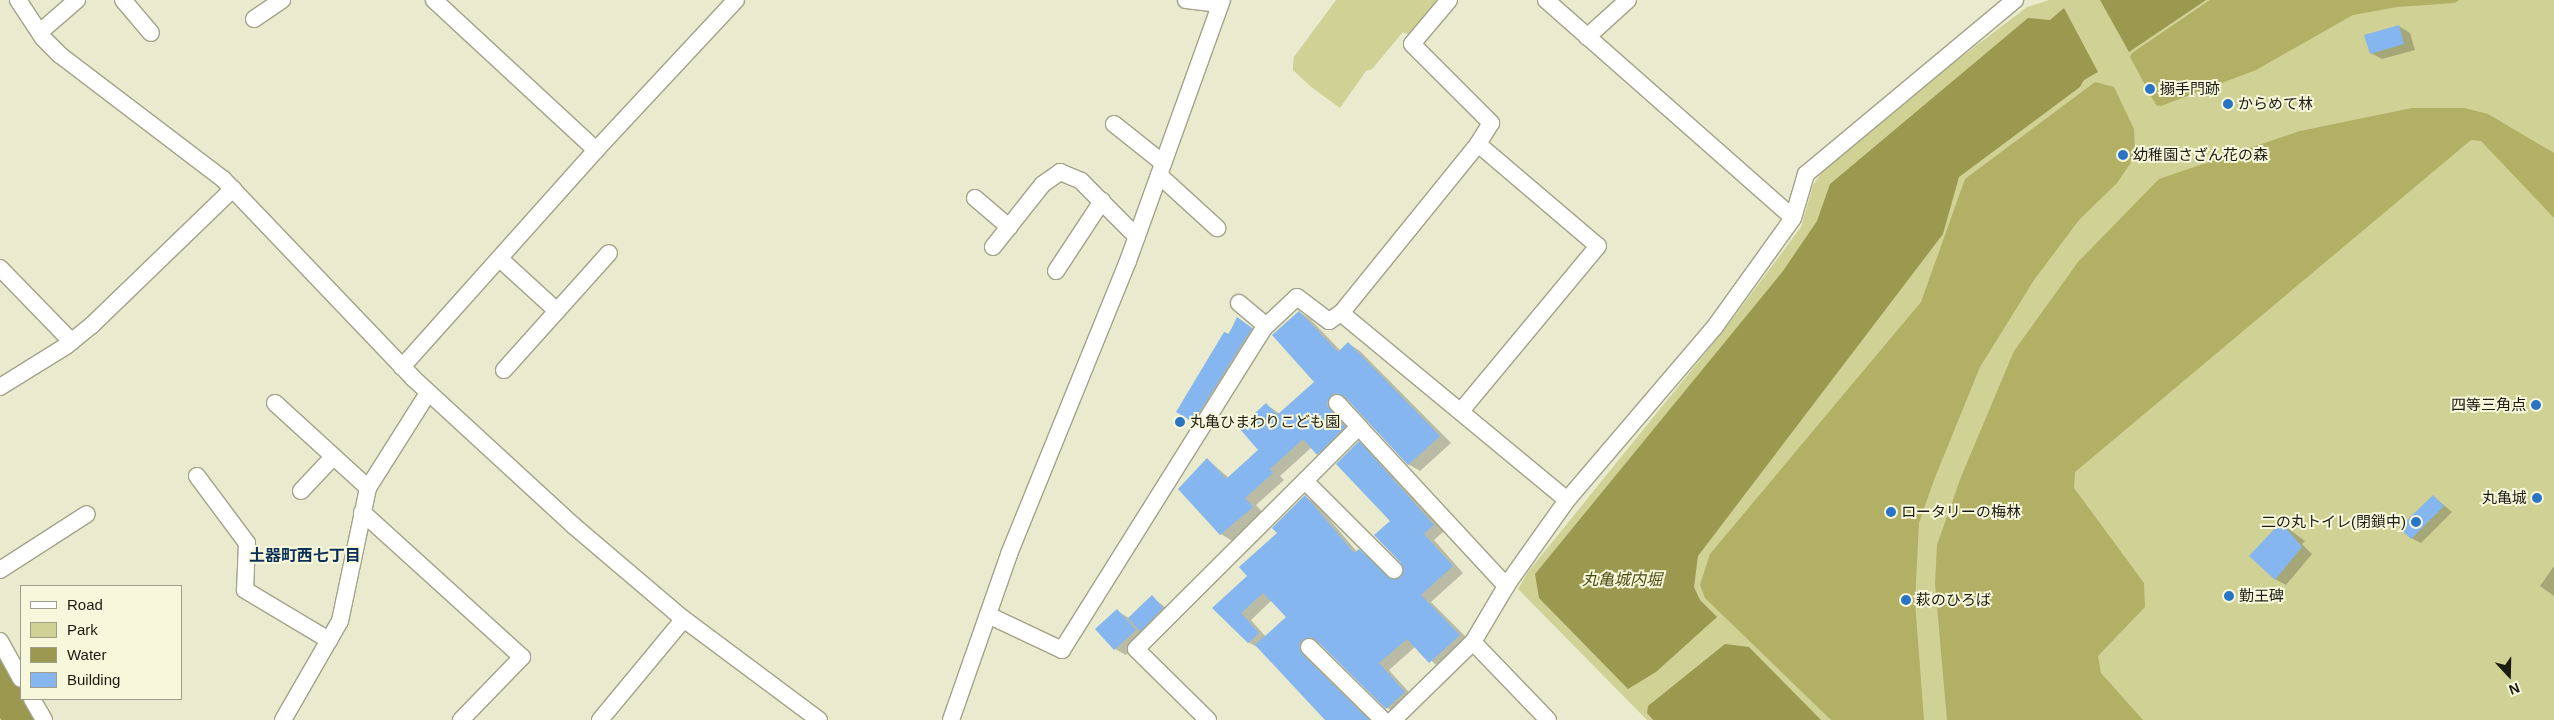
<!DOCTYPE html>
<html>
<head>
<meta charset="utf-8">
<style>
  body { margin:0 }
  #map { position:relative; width:2554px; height:720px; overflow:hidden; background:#e9eace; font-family:Helvetica,"Noto Sans JP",sans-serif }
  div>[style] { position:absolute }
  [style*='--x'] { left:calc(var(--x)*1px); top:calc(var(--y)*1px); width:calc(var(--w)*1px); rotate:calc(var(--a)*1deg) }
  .green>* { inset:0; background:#d0d195 }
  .forest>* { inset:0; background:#b1b065 }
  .water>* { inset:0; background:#9a994f }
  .shadow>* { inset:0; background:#0003 }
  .river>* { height:36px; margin:-18px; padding:0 18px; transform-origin:18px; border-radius:18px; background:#9a994f }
  .building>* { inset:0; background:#85b6ef }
  .roads { filter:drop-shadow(1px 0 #a2a389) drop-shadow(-1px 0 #a2a389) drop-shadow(0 1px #a2a389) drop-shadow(0 -1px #a2a389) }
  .street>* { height:16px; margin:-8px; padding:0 8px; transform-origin:8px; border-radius:8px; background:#fff }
  .dots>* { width:14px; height:14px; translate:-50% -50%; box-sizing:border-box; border:2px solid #f6f7db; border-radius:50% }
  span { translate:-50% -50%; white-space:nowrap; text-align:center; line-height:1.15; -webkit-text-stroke:4px #f6f7db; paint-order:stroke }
  .poi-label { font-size:15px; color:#1b1b12 }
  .left { translate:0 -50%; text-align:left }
  .right { translate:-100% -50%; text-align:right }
  .neighbourhood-label { font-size:16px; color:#0b2f55; font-weight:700 }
  .water-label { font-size:16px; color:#4d4c13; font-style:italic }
  .legend { position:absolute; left:20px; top:585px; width:162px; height:115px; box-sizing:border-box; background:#f6f7db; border:1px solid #9e9f8b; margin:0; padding:6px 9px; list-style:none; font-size:15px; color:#1b1b12 }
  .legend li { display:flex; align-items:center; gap:10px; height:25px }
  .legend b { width:25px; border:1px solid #9e9f8b }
  .north { position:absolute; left:2484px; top:650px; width:50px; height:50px; -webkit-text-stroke:4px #f6f7db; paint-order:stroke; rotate:159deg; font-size:14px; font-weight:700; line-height:20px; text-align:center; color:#1b1b12 }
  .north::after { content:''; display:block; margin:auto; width:18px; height:22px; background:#1b1b12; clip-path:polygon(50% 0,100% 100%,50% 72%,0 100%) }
</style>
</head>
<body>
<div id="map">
  <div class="green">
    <i style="clip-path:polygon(1336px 0,1439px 0,1411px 36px,1403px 32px,1372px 69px,1366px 71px,1340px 108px,1310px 86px,1293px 70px,1293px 64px,1294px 57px)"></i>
    <i style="clip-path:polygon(2049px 0,2554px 0,2554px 720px,1647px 720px,1518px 589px,1528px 572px,1728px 325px,1801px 227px,1813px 185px,1824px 169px,1931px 80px,2027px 7px)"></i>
  </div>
  <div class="forest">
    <i style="clip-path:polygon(2210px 0,2459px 0,2455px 3px,2397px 7px,2353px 15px,2256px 70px,2161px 106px,2156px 105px,2130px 57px,2132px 53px)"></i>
    <i style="clip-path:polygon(2095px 82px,2114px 87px,2134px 129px,2135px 149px,2130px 164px,2117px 183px,2079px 220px,2034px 280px,1980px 367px,1934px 480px,1919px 523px,1915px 602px,1924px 720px,1831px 720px,1705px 598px,1700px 585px,1710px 554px,1921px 302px,1965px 179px)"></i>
    <i style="clip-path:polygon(2412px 108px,2464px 108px,2488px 114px,2554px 153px,2554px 218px,2481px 141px,2471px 140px,2075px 472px,2074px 488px,2144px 583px,2145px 607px,2098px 656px,2101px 673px,2143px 720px,1947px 720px,1935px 584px,1937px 545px,1961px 477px,2014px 351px,2078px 262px,2159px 179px,2300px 131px)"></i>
  </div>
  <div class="water">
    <i style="clip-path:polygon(2100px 0,2206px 0,2129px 52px)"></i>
    <i style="clip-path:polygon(2064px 8px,2098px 72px,2084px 80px,2080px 87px,1959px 177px,1943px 234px,1698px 556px,1694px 587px,1700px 600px,1717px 617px,1656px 672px,1628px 689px,1539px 598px,1535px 574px,1783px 271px,1817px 221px,1830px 184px,2028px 18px,2050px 20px)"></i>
    <i style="clip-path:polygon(1725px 644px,1749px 647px,1821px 720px,1653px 720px,1647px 713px,1648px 706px)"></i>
  </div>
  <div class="shadow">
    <i style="clip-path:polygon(2399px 26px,2410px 33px,2415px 50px,2382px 59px,2371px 53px)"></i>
    <i style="clip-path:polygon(1299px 312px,1310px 319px,1341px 351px,1349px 344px,1360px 351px,1451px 443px,1420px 471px,1408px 464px,1347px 399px,1339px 406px,1356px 434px,1329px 460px,1312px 447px,1280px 476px,1284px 480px,1256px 505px,1264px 514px,1232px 541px,1221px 534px,1207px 459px,1229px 478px,1260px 450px,1267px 405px,1280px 414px,1316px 382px)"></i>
    <i style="clip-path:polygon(1238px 319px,1263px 335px,1205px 427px,1177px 411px)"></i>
    <i style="clip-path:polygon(evenodd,1359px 443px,1369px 449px,1444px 531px,1434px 540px,1463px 573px,1431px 602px,1470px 641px,1440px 668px,1415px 647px,1389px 670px,1415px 699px,1398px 714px,1387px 708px,1321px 643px,1313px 645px,1372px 720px,1326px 720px,1259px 648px,1248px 642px,1213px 608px,1249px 576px,1305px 497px,1316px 503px,1357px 552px,1370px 557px,1394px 580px,1401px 578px,1405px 572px,1391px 521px,1359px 443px,1272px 600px,1287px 617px,1266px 637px,1251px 620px,1272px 600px)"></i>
    <i style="clip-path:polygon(2433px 496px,2452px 512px,2421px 543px,2411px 538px)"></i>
    <i style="clip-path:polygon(2282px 524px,2305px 541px,2302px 544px,2312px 554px,2286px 585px,2275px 579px)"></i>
    <i style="clip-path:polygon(2554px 566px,2554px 596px,2540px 586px)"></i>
    <i style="clip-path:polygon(1152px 597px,1174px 614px,1152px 636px,1141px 630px,1146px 637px,1126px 655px,1115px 649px,1117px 611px,1129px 618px)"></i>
  </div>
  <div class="river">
    <i style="--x:0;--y:677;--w:48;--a:64"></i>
  </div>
  <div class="building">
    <i style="clip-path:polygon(2399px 25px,2404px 44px,2370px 54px,2364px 35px)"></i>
    <i style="clip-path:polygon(1299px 311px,1338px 352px,1348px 342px,1440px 436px,1408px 465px,1344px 396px,1334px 393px,1328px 400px,1327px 406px,1345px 427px,1317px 455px,1303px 439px,1270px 469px,1273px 473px,1245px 498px,1253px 507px,1220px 535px,1178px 489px,1207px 458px,1226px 479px,1258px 450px,1239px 428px,1266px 403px,1277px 415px,1314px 382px,1272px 335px)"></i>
    <i style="clip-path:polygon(1237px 317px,1252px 328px,1193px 422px,1176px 412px,1224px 332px,1229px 334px)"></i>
    <i style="clip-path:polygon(1359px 441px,1434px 525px,1424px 534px,1453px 566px,1421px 595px,1460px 635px,1429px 663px,1407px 639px,1379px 663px,1405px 692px,1386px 709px,1316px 640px,1311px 637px,1302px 640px,1299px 645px,1302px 654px,1369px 720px,1325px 720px,1255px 645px,1286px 617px,1263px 593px,1241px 613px,1259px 633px,1248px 643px,1212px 608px,1247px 576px,1239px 567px,1277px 533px,1272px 528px,1305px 495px,1354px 553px,1359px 549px,1391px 579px,1401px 577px,1401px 563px,1374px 535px,1390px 521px,1336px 464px)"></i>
    <i style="clip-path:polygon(2433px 495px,2444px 506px,2411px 539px,2399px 528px)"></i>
    <i style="clip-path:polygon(2281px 522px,2302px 547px,2275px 580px,2249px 556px)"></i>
    <i style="clip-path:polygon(1152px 595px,1163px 608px,1140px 631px,1128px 618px)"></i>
    <i style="clip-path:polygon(1117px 609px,1136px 630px,1114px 650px,1095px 629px)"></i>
  </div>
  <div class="roads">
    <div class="street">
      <i style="--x:18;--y:0;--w:45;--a:56.7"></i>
      <i style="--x:43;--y:38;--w:24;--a:45"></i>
      <i style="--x:60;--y:55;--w:205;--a:37.3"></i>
      <i style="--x:223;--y:179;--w:275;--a:46.3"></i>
      <i style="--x:413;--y:378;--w:219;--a:42.6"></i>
      <i style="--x:574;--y:526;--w:140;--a:40.4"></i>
      <i style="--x:681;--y:617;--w:172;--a:36.7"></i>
      <i style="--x:123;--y:0;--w:43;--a:49.7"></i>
      <i style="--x:434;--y:0;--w:221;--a:42.8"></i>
      <i style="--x:1186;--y:0;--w:34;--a:7"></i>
      <i style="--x:1449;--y:0;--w:57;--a:130.1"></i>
      <i style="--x:1412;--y:44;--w:112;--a:45"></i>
      <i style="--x:1491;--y:123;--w:25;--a:122"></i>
      <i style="--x:1478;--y:144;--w:157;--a:40.4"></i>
      <i style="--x:1598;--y:246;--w:214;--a:129.7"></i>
      <i style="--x:1546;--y:0;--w:329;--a:41.4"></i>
      <i style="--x:254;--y:19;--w:34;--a:-34"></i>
      <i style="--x:40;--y:32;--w:49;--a:-40.9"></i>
      <i style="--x:1587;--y:37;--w:55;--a:-42.1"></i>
      <i style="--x:1114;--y:124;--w:63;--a:38.5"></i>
      <i style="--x:1478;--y:144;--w:218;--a:129"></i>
      <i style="--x:1341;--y:313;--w:293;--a:39.6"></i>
      <i style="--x:1159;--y:175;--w:79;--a:42.4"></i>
      <i style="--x:975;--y:198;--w:45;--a:40.5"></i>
      <i style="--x:993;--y:247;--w:80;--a:-51.6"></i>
      <i style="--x:1043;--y:184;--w:21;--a:-35"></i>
      <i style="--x:1060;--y:172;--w:23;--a:23"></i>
      <i style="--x:1081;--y:181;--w:79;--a:45"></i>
      <i style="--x:500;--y:259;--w:77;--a:42.4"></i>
      <i style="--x:0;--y:268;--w:103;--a:45.8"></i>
      <i style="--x:1056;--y:271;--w:84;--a:-56.7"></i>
      <i style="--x:1239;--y:303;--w:35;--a:40"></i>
      <i style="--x:402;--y:367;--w:291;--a:-48.2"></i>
      <i style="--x:596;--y:150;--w:205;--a:-47"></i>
      <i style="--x:504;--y:370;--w:157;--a:-48.1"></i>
      <i style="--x:0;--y:387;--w:78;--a:-31.8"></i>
      <i style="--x:66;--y:346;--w:33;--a:-39"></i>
      <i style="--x:92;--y:325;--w:196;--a:-44"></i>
      <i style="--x:275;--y:403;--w:126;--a:42.4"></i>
      <i style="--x:1337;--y:403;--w:33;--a:47"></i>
      <i style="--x:197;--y:476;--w:84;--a:53.3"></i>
      <i style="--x:247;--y:543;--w:47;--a:92.4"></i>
      <i style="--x:245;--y:590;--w:98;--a:30.8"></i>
      <i style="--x:1305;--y:481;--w:126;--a:45"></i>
      <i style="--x:301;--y:491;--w:47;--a:-46.7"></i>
      <i style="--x:362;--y:512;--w:216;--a:42.2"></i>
      <i style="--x:522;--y:657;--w:88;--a:134.1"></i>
      <i style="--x:0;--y:570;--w:103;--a:-32.8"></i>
      <i style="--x:988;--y:615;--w:82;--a:25.3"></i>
      <i style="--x:1062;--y:650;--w:380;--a:-57.9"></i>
      <i style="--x:1264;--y:328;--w:45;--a:-43.2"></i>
      <i style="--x:1297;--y:297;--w:40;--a:37"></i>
      <i style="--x:1329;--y:321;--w:14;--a:-34"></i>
      <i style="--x:0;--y:641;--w:43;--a:61.1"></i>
      <i style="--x:1473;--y:642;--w:108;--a:46.1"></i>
      <i style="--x:1309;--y:647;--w:104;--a:44.6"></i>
      <i style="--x:32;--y:699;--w:24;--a:60"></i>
      <i style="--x:283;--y:720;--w:114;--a:-60.1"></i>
      <i style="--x:340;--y:621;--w:136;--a:-78.1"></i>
      <i style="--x:368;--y:488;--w:112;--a:-57.7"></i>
      <i style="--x:600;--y:720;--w:131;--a:-50.3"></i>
      <i style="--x:951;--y:720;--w:176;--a:-70.7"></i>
      <i style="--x:1009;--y:554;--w:316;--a:-67.9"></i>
      <i style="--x:1128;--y:261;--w:277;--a:-70.2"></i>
      <i style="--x:1208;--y:720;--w:101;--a:-135.4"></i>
      <i style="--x:1136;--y:649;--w:315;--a:-44.9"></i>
      <i style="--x:1359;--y:427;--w:217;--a:47.2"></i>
      <i style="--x:1393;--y:720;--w:112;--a:-44.3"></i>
      <i style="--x:1473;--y:642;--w:69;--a:-59.3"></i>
      <i style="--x:1508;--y:583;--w:102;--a:-54.6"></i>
      <i style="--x:1567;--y:500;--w:226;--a:-49.5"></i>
      <i style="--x:1714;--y:328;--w:135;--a:-54.3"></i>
      <i style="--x:1793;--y:218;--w:46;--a:-73.5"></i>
      <i style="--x:1806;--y:174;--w:272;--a:-39.8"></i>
    </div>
  </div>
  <div class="dots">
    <i style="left:2150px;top:89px;background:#2974c4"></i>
    <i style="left:2228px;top:104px;background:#2974c4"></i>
    <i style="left:2123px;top:155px;background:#2974c4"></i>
    <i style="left:2536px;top:405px;background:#2974c4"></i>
    <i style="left:1180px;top:422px;background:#2974c4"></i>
    <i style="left:2537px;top:498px;background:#2974c4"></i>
    <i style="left:1891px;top:512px;background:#2974c4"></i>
    <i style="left:2416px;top:522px;background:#2974c4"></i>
    <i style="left:2229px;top:596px;background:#2974c4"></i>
    <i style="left:1906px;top:600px;background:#2974c4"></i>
  </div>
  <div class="poi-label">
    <span class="left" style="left:2160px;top:89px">搦手門跡</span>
    <span class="left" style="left:2238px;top:104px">からめて林</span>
    <span class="left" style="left:2133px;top:155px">幼稚園さざん花の森</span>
    <span class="right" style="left:2526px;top:405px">四等三角点</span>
    <span class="left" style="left:1190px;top:422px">丸亀ひまわりこども園</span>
    <span class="right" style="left:2527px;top:498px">丸亀城</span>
    <span class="left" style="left:1901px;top:512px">ロータリーの梅林</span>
    <span class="right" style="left:2406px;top:522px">二の丸トイレ(閉鎖中)</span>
    <span class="left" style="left:2239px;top:596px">勤王碑</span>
    <span class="left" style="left:1916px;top:600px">萩のひろば</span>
  </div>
  <div class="neighbourhood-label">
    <span style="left:305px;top:556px">土器町西七丁目</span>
  </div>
  <div class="water-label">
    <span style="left:1622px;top:580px">丸亀城内堀</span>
  </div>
  <ul class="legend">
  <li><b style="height:6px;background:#fff"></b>Road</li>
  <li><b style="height:14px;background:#d0d195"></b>Park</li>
  <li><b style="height:14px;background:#9a994f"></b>Water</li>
  <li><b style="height:14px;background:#85b6ef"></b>Building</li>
  </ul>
  <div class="north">N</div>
</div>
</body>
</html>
